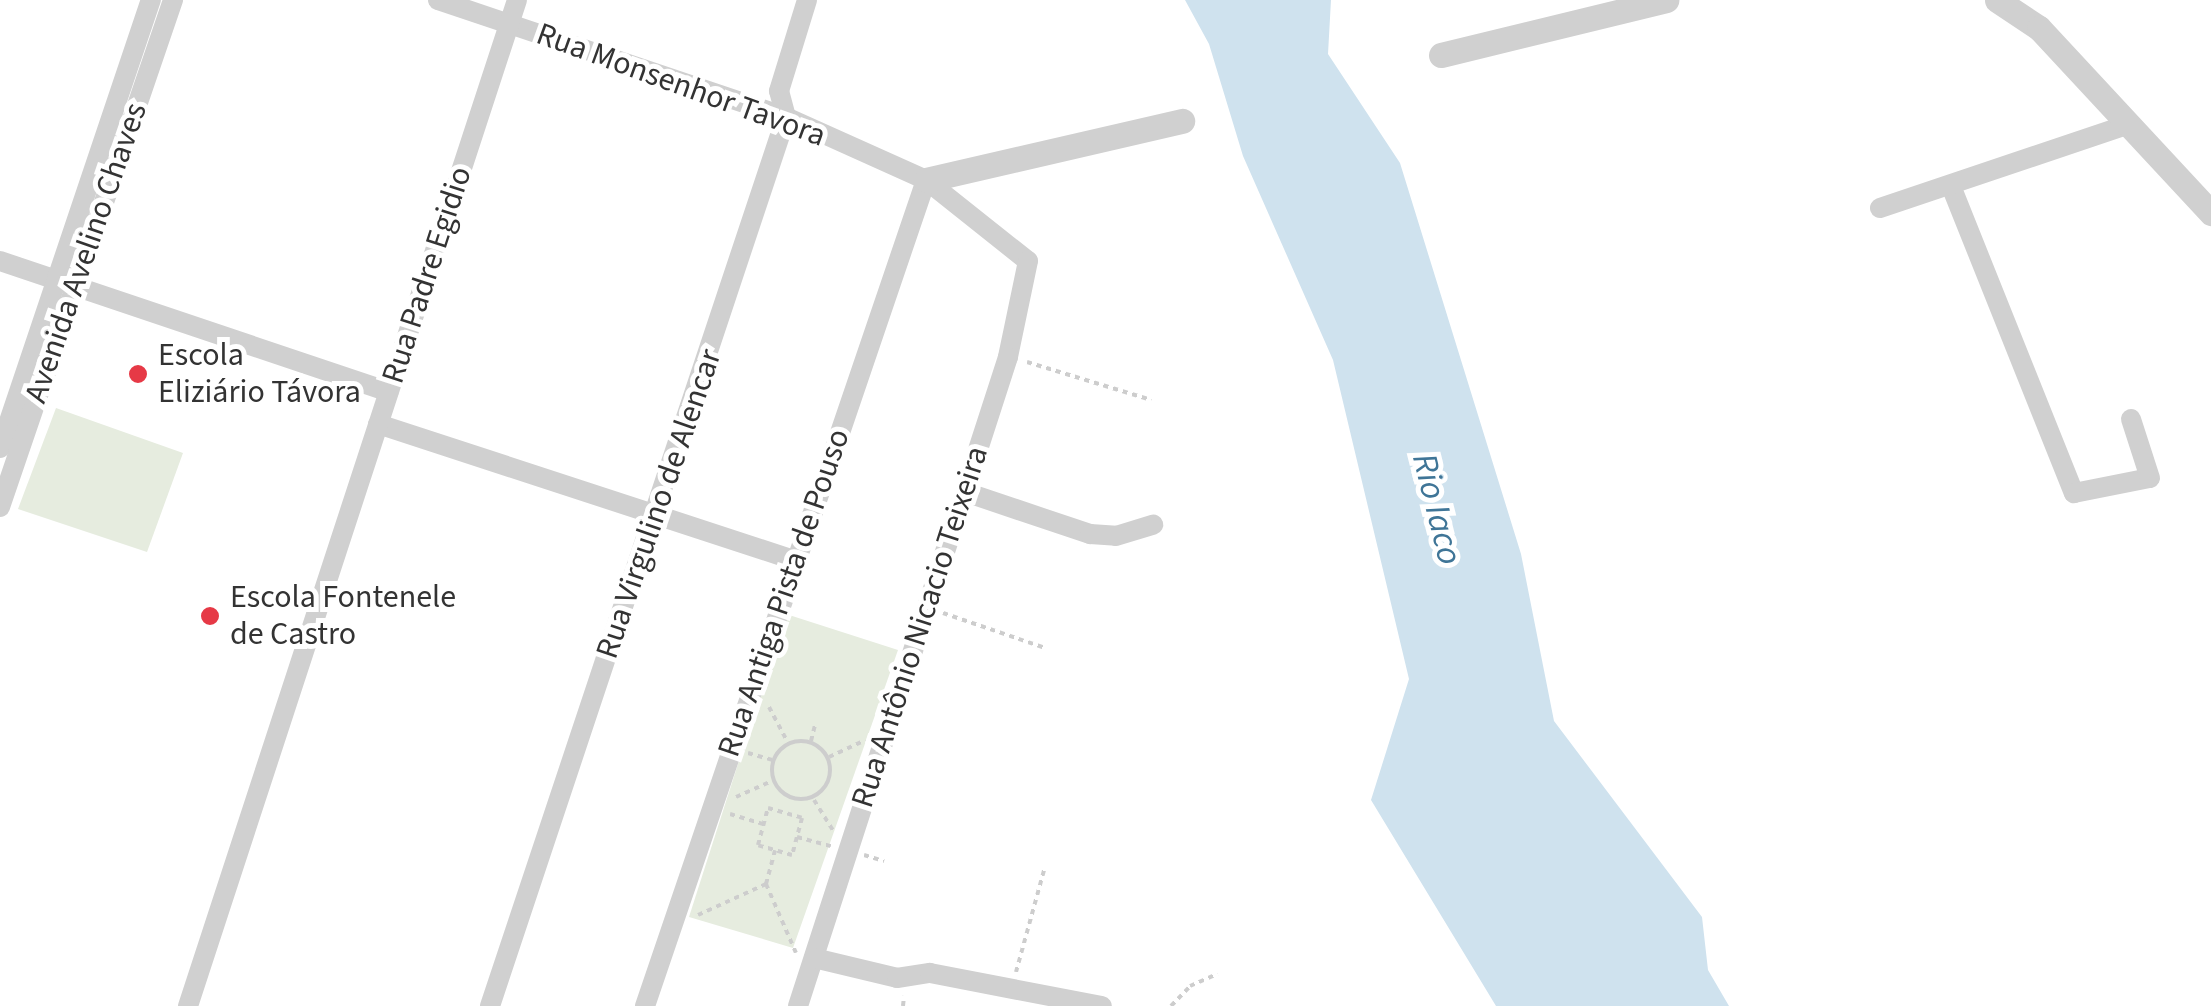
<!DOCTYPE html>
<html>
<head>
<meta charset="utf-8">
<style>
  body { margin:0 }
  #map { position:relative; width:2211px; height:1006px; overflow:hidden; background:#fff; font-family:"Source Sans 3",sans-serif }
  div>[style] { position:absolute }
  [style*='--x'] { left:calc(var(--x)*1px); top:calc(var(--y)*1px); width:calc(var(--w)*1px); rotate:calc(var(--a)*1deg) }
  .green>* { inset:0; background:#e6ecdf }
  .water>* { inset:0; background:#cfe2ee }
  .path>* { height:4px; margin-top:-2px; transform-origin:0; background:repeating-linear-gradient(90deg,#cdcdcd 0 5px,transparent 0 10px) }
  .path>.ring { margin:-2px; padding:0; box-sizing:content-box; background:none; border:4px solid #cdcdcd; border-radius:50% }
  .minor>* { height:20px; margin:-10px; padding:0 10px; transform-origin:10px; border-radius:10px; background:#d0d0d0 }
  .tertiary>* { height:25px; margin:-12.5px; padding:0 12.5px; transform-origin:12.5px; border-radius:12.5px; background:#d0d0d0 }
  .dots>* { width:28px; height:28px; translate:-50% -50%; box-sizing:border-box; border:5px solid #fff; border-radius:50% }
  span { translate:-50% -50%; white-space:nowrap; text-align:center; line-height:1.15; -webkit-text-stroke:10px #fff; paint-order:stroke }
  .street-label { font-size:32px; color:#333 }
  .poi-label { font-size:32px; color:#333 }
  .left { translate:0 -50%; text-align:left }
  .water-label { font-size:35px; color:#3f7597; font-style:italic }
</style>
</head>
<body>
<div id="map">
  <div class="green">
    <i style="clip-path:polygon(56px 408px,183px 453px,147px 552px,18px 509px)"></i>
    <i style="clip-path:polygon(786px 614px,898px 650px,793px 948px,689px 917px)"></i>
  </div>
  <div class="water">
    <i style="clip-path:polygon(1185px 0,1331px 0,1328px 54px,1400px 163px,1521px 554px,1554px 721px,1702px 917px,1708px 970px,1729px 1006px,1496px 1006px,1371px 800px,1409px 679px,1333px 360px,1243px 156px,1209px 44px)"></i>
  </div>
  <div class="path">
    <i style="--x:1027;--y:362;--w:130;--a:17"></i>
    <i style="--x:943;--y:613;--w:108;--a:18.9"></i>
    <i style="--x:769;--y:707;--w:40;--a:62"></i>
    <i class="ring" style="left:772px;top:741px;width:54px;height:54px"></i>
    <i style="--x:811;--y:741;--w:16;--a:-76"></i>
    <i style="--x:748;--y:753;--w:26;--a:16"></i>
    <i style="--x:829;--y:757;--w:40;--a:-25"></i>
    <i style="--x:736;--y:797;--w:39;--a:-24"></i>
    <i style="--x:814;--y:800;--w:36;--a:58"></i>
    <i style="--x:768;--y:808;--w:35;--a:16"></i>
    <i style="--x:802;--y:818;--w:38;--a:105"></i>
    <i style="--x:792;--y:855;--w:35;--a:-164"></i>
    <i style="--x:758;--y:845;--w:38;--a:-75"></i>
    <i style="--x:730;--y:814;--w:34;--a:17"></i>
    <i style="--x:797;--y:837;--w:35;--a:15"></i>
    <i style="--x:864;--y:855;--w:21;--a:17"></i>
    <i style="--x:766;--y:884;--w:75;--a:66.5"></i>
    <i style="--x:698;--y:915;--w:75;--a:-24.5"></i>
    <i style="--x:766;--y:884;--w:35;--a:-75"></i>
    <i style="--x:1016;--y:972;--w:106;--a:-74.6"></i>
    <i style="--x:903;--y:1006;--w:10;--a:-84"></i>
    <i style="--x:1171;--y:1006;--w:28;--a:-46"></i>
    <i style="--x:1190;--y:986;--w:30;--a:-24"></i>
  </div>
  <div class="minor">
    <i style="--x:438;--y:0;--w:367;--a:18.6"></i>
    <i style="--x:786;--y:117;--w:154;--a:24.2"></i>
    <i style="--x:926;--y:180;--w:130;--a:38.5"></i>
    <i style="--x:1028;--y:261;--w:98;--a:101.8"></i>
    <i style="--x:1008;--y:357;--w:682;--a:107.93"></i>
    <i style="--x:1951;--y:186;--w:331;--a:68.2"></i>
    <i style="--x:2074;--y:493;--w:77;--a:-11.2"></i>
    <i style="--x:2150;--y:478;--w:62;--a:-107.9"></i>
    <i style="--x:1880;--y:208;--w:264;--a:-18.6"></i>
    <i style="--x:0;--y:261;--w:410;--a:18.6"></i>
    <i style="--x:378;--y:424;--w:439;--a:18.1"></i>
    <i style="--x:0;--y:448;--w:473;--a:-71.4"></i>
    <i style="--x:965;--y:492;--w:132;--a:18.6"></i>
    <i style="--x:1090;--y:534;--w:26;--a:4"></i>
    <i style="--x:1116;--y:536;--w:39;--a:-17"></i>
    <i style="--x:0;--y:507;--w:536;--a:-71.16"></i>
    <i style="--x:814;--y:958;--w:85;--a:13.5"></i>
    <i style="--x:897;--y:978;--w:33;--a:-9"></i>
    <i style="--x:930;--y:973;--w:175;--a:10.9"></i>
    <i style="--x:188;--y:1006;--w:1058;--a:-71.89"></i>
    <i style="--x:490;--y:1006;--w:937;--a:-71.58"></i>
    <i style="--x:786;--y:117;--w:27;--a:-105"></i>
    <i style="--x:779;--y:91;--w:95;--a:-72.9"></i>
    <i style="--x:645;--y:1006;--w:872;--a:-71.21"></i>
  </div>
  <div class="tertiary">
    <i style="--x:1997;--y:0;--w:50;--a:33.7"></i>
    <i style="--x:2039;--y:28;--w:253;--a:47.1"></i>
    <i style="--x:1441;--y:55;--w:232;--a:-13.7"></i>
    <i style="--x:926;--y:180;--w:263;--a:-13"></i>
  </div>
  <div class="dots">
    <i style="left:138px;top:374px;background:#e63946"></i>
    <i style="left:210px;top:616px;background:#e63946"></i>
  </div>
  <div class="street-label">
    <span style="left:681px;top:85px;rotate:20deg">Rua Monsenhor Tavora</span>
    <span style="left:86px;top:253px;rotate:-71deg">Avenida Avelino Chaves</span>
    <span style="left:427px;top:275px;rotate:-72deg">Rua Padre Egidio</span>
    <span style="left:659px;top:504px;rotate:-71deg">Rua Virgulino de Alencar</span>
    <span style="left:784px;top:593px;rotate:-71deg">Rua Antiga Pista de Pouso</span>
    <span style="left:920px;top:627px;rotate:-72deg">Rua Antônio Nicacio Teixeira</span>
  </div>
  <div class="poi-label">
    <span class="left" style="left:158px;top:374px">Escola<br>Eliziário Távora</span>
    <span class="left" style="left:230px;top:616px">Escola Fontenele<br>de Castro</span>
  </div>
  <div class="water-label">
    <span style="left:1437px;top:509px;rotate:76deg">Rio Iaco</span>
  </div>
</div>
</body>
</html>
